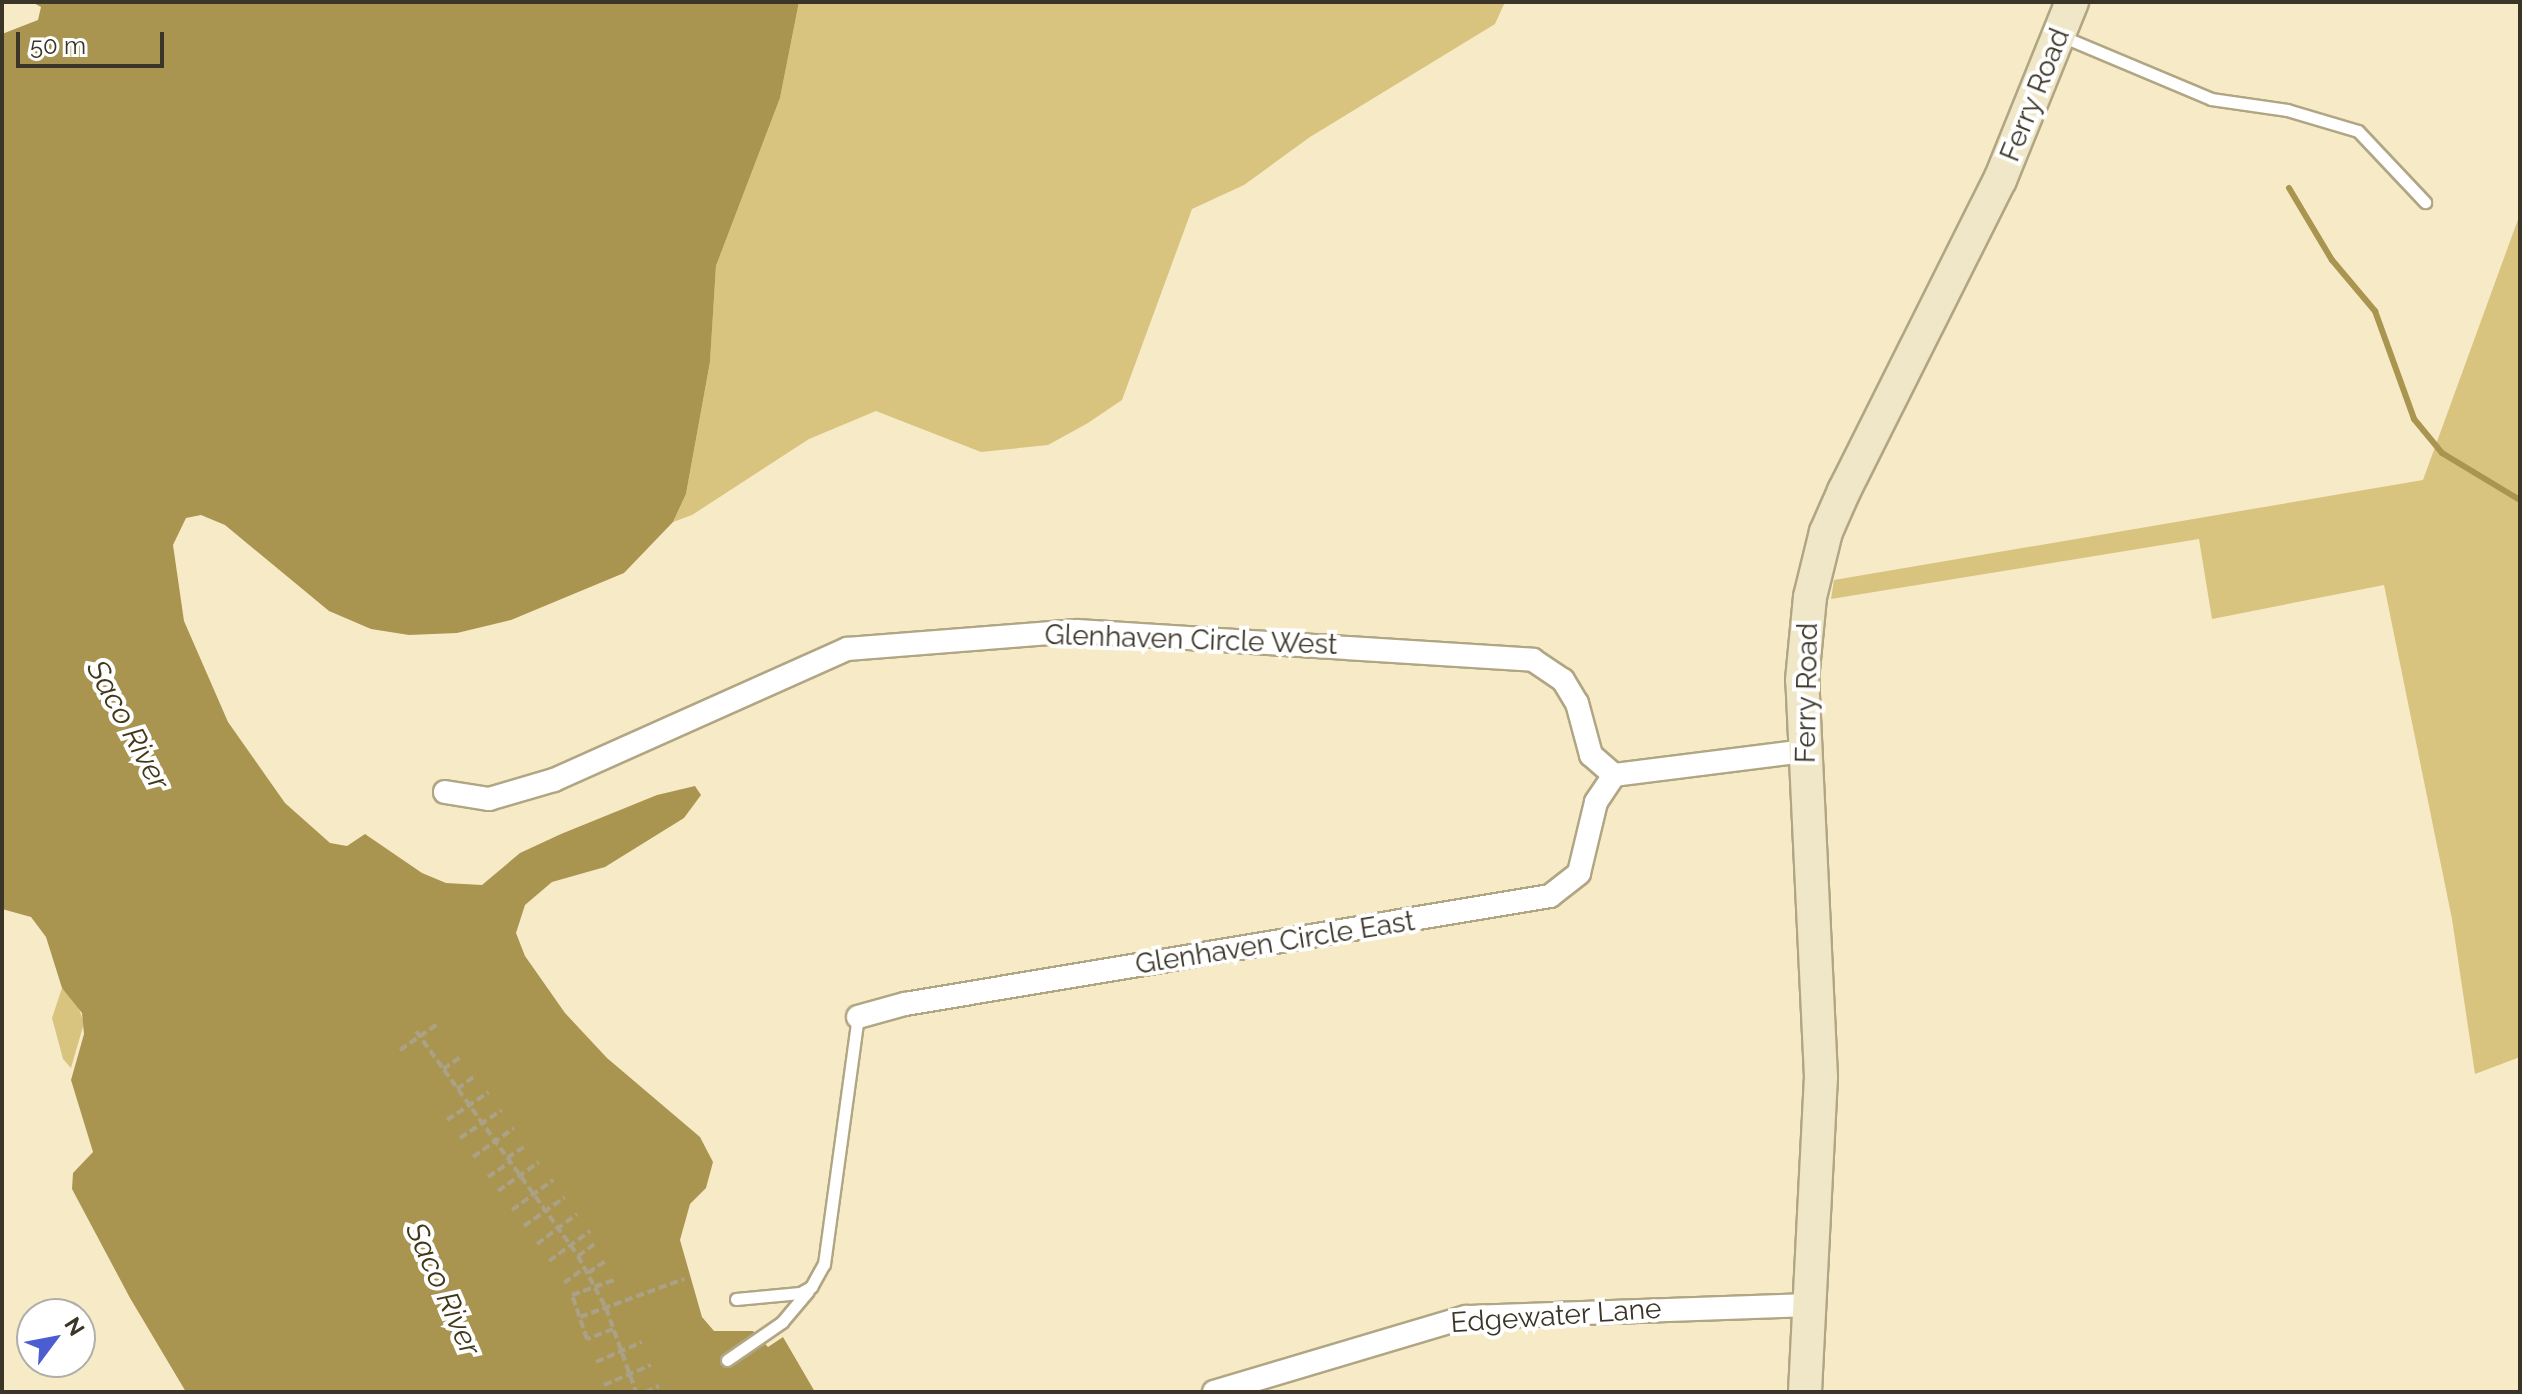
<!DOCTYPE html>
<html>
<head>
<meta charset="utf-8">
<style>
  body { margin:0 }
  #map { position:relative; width:2522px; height:1394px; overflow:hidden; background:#f7ebc7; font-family:Raleway,sans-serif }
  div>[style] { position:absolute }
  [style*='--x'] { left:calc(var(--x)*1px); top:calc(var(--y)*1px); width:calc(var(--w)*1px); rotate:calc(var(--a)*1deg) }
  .green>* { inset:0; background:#d8c37f }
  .water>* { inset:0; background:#aa9550 }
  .stream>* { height:6px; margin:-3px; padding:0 3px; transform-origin:3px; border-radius:3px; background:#aa9550 }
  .path>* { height:4px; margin-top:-2px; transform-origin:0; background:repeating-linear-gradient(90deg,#aaa186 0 8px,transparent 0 12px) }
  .roads { filter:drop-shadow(2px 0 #b1a684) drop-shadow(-2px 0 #b1a684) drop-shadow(0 2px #b1a684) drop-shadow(0 -2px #b1a684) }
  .lane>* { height:11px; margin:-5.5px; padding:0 5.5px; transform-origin:5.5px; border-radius:5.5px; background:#fff }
  .street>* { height:22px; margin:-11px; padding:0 11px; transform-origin:11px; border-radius:11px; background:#fff }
  .secondary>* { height:32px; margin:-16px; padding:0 16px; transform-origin:16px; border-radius:16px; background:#f0e7c8 }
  span { translate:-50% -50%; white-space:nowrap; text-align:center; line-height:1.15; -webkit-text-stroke:8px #fff; paint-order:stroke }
  .street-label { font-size:28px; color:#3a3527 }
  .water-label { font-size:30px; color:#413819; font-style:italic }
  .frame { position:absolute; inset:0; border:4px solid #3a3527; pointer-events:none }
  .north { position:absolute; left:16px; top:1298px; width:80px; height:80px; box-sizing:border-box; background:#fff; border:2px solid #b0aea9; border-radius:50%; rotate:58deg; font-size:22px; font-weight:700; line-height:32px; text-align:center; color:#3a3527 }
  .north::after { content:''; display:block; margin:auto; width:28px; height:36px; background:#4c5cd1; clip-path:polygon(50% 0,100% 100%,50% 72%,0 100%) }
  .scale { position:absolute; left:16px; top:32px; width:148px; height:36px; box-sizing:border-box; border:4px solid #3a3527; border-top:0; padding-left:10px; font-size:24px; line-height:28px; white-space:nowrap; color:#3a3527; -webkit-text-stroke:6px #fff; paint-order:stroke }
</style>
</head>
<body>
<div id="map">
  <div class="green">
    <i style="clip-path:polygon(799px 2px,1505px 2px,1495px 24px,1310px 137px,1244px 185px,1192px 209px,1122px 400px,1088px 423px,1048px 445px,981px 452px,876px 411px,809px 439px,692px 515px,673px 522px,686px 494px,710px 362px,716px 266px,780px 98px)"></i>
    <i style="clip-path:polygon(2520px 214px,2520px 1057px,2475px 1074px,2452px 919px,2384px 585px,2212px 619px,2199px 539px,1831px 599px,1834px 580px,2423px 480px)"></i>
    <i style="clip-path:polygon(62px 988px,76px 1000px,84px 1023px,71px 1068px,63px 1059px,52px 1018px)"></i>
  </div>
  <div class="water">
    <i style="clip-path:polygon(32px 2px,799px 2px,780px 98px,716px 266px,710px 362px,686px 494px,673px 522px,624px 573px,511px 620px,457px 633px,409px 635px,371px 629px,329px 611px,225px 525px,201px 515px,186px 518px,173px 545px,184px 621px,228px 722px,285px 803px,330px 843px,347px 846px,365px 834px,422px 873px,446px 883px,482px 885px,520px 853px,561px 834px,657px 795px,695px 786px,701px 795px,684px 818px,605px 867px,552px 882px,525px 905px,516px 933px,525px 956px,565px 1013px,607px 1058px,700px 1137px,713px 1162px,706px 1188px,690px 1204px,680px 1240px,702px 1317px,714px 1331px,753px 1331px,768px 1347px,783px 1337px,815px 1392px,186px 1392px,130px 1298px,72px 1189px,73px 1173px,93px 1152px,71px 1080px,84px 1034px,82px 1013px,62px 988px,46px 937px,31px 917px,2px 909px,2px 34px,38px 20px,41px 7px)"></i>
  </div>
  <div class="stream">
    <i style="--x:2289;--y:188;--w:84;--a:59.2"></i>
    <i style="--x:2332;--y:260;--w:67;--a:49.9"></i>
    <i style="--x:2375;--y:311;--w:115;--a:70.1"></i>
    <i style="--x:2414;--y:419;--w:44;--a:50.5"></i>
    <i style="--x:2442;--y:453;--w:91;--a:31.1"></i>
  </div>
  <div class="path">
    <i style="--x:416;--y:1031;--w:277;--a:54.2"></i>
    <i style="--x:578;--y:1256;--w:59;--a:61.7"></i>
    <i style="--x:606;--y:1308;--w:89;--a:70.3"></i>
    <i style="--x:400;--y:1050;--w:47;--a:-34.7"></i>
    <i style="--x:443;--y:1069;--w:23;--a:-34"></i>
    <i style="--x:457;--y:1089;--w:24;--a:-36"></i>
    <i style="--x:447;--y:1120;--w:50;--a:-33.7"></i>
    <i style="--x:460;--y:1138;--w:50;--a:-33.7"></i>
    <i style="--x:473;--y:1157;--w:50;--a:-35.3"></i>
    <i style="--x:507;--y:1158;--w:24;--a:-33"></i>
    <i style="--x:488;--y:1177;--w:27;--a:-34"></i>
    <i style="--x:498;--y:1191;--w:50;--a:-35.3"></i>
    <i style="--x:512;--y:1210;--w:51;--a:-36.2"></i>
    <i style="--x:524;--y:1226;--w:50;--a:-35.3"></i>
    <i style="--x:537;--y:1244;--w:50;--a:-36.9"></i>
    <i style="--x:578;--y:1256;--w:22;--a:-36"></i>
    <i style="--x:549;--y:1261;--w:51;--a:-36.2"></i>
    <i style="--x:588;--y:1273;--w:23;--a:-34"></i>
    <i style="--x:564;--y:1283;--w:26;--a:-36"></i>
    <i style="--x:580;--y:1317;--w:111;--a:-20.1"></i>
    <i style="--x:613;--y:1329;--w:28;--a:159"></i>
    <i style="--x:587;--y:1339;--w:46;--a:-108.8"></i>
    <i style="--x:572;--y:1295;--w:48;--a:-19.6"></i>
    <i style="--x:596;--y:1362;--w:50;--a:-23.5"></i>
    <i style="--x:604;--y:1385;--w:51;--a:-23.1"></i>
    <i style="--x:645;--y:1392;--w:15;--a:-23"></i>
  </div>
  <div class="roads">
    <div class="lane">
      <i style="--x:2059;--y:35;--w:165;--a:22.8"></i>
      <i style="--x:2211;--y:99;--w:77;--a:8.2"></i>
      <i style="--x:2287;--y:110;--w:74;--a:16.5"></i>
      <i style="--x:2358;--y:131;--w:98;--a:46.7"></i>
      <i style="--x:736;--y:1299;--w:64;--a:-5.4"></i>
      <i style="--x:800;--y:1293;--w:13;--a:-29"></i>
      <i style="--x:811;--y:1287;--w:26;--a:-61"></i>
      <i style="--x:824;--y:1264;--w:249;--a:-82.2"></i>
      <i style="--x:727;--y:1360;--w:67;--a:-34.6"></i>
      <i style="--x:782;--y:1322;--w:40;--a:-50"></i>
    </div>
    <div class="street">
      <i style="--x:1614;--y:775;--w:192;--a:-7.2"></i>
      <i style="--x:445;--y:792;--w:45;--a:9"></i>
      <i style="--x:489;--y:799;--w:68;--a:-16.3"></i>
      <i style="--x:554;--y:780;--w:321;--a:-24.1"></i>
      <i style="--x:847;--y:649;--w:231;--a:-4.5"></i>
      <i style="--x:1077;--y:631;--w:457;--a:3.6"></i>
      <i style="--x:1533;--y:660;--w:36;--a:34"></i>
      <i style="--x:1563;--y:680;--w:27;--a:59"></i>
      <i style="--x:1577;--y:703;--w:54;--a:74.9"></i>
      <i style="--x:1591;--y:755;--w:30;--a:41"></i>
      <i style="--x:858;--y:1017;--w:49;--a:-15.5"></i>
      <i style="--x:905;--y:1004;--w:654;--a:-9.51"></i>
      <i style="--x:1550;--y:896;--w:37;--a:-38"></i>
      <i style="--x:1579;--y:873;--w:73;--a:-76.5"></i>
      <i style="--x:1596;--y:802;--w:32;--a:-56"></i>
      <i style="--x:1214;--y:1392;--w:263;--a:-16.6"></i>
      <i style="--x:1466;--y:1317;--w:347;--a:-2"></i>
    </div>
    <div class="secondary">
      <i style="--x:1805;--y:1392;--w:315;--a:-87.1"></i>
      <i style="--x:1821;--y:1077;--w:397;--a:-92.7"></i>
      <i style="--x:1802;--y:680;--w:83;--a:-84.5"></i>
      <i style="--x:1810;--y:597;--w:67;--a:-76.2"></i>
      <i style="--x:1826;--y:532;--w:45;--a:-66.3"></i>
      <i style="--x:1844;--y:491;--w:348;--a:-63.4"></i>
      <i style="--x:2000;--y:180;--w:192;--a:-68"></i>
    </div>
  </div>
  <div class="street-label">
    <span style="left:2035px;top:95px;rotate:-68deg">Ferry Road</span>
    <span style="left:1191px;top:640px;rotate:2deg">Glenhaven Circle West</span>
    <span style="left:1807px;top:693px;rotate:-89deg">Ferry Road</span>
    <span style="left:1275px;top:943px;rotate:-9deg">Glenhaven Circle East</span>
    <span style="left:1556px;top:1316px;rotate:-4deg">Edgewater Lane</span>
  </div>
  <div class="water-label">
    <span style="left:128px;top:725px;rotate:62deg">Saco River</span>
    <span style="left:443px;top:1289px;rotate:66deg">Saco River</span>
  </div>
  <div class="frame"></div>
  <div class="north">N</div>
  <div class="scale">50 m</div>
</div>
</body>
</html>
